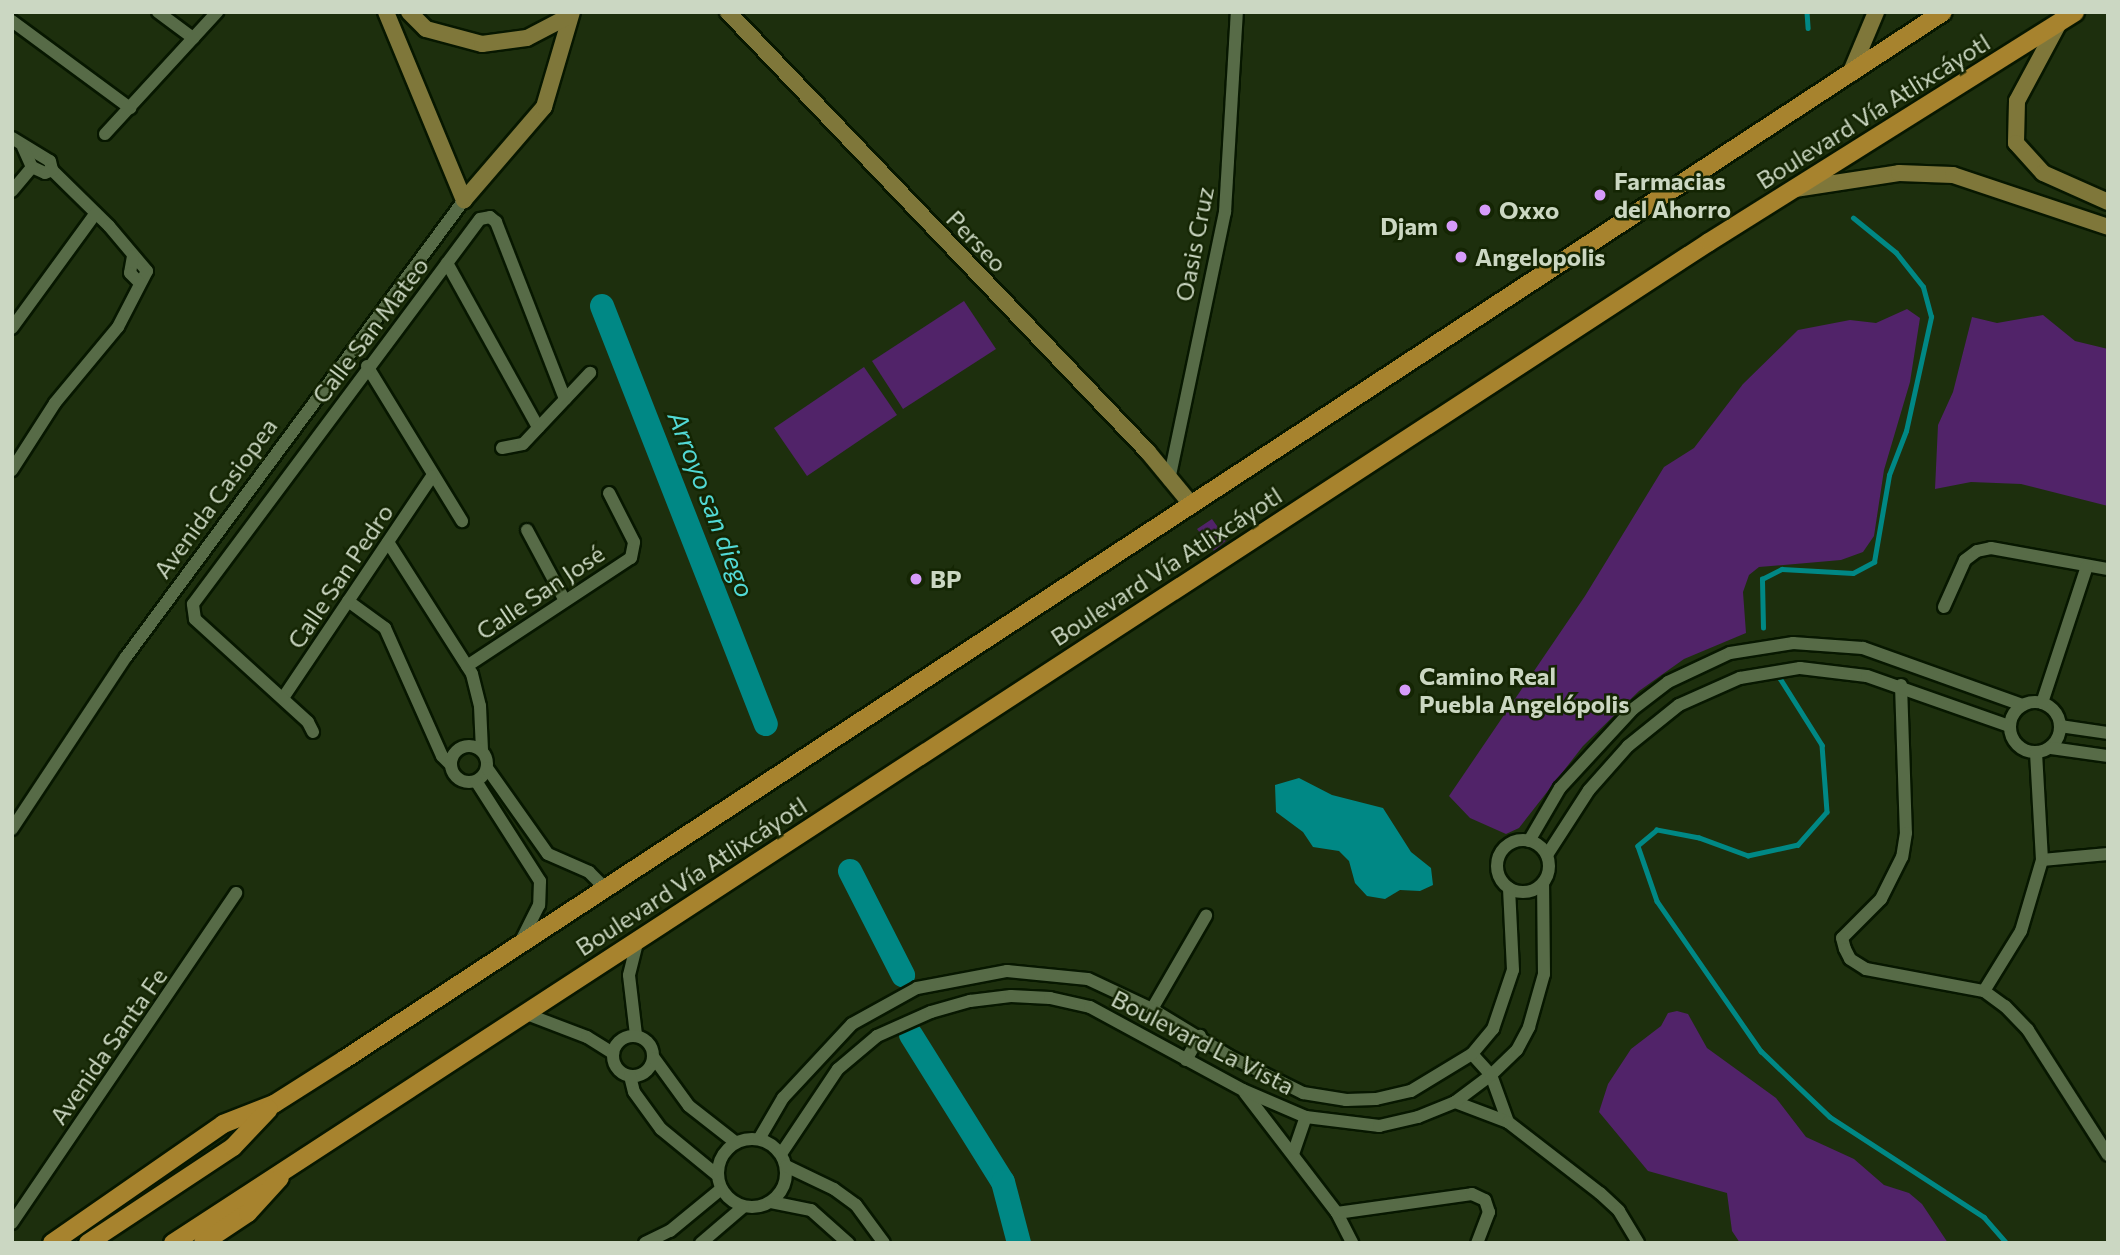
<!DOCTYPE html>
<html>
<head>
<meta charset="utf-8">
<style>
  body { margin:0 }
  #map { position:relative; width:2120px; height:1255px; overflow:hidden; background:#1d2f0d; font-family:Commissioner,sans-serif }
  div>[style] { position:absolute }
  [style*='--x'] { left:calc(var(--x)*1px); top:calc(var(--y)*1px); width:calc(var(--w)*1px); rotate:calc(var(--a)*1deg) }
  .green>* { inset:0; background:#512369 }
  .water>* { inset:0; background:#008885 }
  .stream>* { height:4.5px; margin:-2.25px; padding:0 2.25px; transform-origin:2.25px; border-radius:2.25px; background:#008885 }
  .river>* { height:24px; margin:-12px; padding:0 12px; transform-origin:12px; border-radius:12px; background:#008885 }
  .roads { filter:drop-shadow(2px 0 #071700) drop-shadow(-2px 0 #071700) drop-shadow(0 2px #071700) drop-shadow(0 -2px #071700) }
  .street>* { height:12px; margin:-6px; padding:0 6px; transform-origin:6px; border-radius:6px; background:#576b47 }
  .street>.ring { margin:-6px; padding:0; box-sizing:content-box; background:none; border:12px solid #576b47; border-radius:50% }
  .secondary>* { height:16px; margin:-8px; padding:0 8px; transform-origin:8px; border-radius:8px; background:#7f773a }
  .primary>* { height:18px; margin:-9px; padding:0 9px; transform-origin:9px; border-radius:9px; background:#a7832e }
  .dots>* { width:19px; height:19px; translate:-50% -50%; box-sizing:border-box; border:4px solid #142503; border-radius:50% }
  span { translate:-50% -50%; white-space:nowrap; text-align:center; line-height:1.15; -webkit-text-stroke:5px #142503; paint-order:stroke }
  .street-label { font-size:24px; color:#cbd7c2 }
  .poi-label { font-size:24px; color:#cbd7c2; font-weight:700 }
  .left { translate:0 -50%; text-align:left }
  .right { translate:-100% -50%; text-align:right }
  .water-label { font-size:26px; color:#52d9d5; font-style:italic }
  .frame { position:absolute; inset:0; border:14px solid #cbd7c2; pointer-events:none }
</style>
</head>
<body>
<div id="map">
  <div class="green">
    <i style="clip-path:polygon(964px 301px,996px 349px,903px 409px,872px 361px)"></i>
    <i style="clip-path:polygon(1907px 309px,1920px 318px,1910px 382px,1884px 470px,1874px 536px,1863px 552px,1841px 560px,1759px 567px,1749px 575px,1743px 592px,1746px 633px,1684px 659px,1639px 691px,1583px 746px,1519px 828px,1506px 834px,1470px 818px,1449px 796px,1585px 596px,1664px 467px,1694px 448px,1743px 384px,1798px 330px,1850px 320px,1876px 323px)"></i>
    <i style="clip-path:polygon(2043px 315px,2075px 341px,2108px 349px,2108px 506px,2021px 484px,1971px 482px,1935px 489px,1938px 425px,1953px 392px,1972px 317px,1997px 323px)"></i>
    <i style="clip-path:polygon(864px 367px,897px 415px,807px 476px,774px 428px)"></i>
    <i style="clip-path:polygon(1212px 519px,1227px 540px,1214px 551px,1197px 529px)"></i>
    <i style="clip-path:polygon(1677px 1011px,1688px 1014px,1707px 1048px,1776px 1098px,1806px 1137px,1854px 1159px,1884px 1185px,1909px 1193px,1922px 1204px,1948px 1243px,1740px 1243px,1732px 1231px,1727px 1193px,1648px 1171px,1599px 1112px,1608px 1084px,1631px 1049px,1661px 1026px,1668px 1013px)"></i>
  </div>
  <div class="water">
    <i style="clip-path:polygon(1299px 778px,1332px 795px,1383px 808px,1411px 852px,1431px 868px,1433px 885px,1420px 891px,1400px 890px,1385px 899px,1367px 896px,1355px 883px,1349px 861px,1339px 851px,1313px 847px,1303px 832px,1276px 812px,1275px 785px)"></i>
  </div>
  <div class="stream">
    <i style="--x:1807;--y:12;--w:16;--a:86"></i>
    <i style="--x:1763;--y:628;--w:49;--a:-91.2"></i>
    <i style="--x:1762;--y:579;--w:22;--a:-27"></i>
    <i style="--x:1782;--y:569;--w:71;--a:3.2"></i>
    <i style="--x:1853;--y:573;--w:24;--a:-28"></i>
    <i style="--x:1874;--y:562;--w:88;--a:-80.2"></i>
    <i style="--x:1889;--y:475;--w:47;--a:-68.9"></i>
    <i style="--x:1906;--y:431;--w:117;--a:-77.6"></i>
    <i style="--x:1931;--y:317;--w:31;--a:-105"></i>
    <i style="--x:1923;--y:287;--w:43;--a:-128.5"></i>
    <i style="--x:1896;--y:253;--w:55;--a:-140.9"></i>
    <i style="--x:1778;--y:675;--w:83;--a:57.8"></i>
    <i style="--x:1822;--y:745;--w:67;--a:85.7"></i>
    <i style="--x:1827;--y:812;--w:44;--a:131.3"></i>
    <i style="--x:1798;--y:845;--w:51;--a:167.6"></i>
    <i style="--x:1748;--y:856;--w:52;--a:-159.8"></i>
    <i style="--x:1699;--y:838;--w:43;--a:-169.2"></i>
    <i style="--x:1657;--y:830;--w:25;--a:140"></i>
    <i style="--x:1638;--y:846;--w:58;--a:70.9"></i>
    <i style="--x:1657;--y:901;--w:183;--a:55.3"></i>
    <i style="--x:1761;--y:1051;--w:95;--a:43.7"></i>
    <i style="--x:1830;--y:1117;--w:184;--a:33"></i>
    <i style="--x:1984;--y:1217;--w:35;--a:49"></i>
  </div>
  <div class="river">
    <i style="--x:602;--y:306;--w:449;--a:68.6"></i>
    <i style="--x:850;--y:871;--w:117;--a:63"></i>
    <i style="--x:911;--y:1035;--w:173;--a:58"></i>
    <i style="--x:1003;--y:1182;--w:63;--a:75.3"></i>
  </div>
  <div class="roads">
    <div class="street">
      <i style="--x:158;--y:12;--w:44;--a:36.6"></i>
      <i style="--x:12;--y:21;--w:147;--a:36.4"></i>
      <i style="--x:105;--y:134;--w:166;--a:-47.4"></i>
      <i style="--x:12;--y:138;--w:44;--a:31.2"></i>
      <i style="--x:50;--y:161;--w:9;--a:77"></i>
      <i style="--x:52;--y:170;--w:80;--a:44.5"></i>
      <i style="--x:109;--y:226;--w:59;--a:49.8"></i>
      <i style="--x:147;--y:271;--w:63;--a:117.4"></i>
      <i style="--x:118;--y:327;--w:99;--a:129.7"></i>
      <i style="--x:55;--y:403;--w:80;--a:122.7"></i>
      <i style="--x:23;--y:147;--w:22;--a:66"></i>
      <i style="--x:32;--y:167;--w:14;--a:25"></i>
      <i style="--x:45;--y:173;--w:8;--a:-23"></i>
      <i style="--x:12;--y:191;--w:31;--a:-50"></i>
      <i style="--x:133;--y:256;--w:17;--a:100"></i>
      <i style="--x:130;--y:273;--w:13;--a:45"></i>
      <i style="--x:447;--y:263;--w:188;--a:61"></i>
      <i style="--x:12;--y:328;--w:142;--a:-53.9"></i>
      <i style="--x:367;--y:366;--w:182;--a:58.5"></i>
      <i style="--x:502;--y:448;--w:21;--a:-11"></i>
      <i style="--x:523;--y:444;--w:98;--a:-46.7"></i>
      <i style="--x:1169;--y:480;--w:274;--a:-78.2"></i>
      <i style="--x:1225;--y:212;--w:200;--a:-86.6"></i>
      <i style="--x:527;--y:530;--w:78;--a:61.8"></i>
      <i style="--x:388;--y:542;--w:156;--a:57.5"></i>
      <i style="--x:472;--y:674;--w:33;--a:76"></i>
      <i style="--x:480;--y:706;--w:44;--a:87.4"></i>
      <i style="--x:348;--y:601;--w:46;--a:36.1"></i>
      <i style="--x:385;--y:628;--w:140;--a:66"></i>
      <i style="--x:442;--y:756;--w:11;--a:45"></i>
      <i style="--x:1944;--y:607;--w:51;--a:-65.9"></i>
      <i style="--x:1965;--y:560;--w:15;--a:-37"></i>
      <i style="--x:1977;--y:551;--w:14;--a:-12"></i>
      <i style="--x:1991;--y:548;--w:119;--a:10.2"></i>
      <i style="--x:467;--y:666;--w:196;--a:-33.4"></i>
      <i style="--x:631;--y:558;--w:16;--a:-79"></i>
      <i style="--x:634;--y:542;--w:55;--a:-117"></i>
      <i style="--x:1901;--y:685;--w:148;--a:88.1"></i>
      <i style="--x:1906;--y:833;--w:24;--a:99"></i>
      <i style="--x:1902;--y:857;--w:47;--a:116.6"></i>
      <i style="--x:1881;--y:899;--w:55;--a:135"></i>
      <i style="--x:1842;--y:938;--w:11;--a:75"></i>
      <i style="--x:1845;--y:949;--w:11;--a:63"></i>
      <i style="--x:1850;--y:959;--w:19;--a:32"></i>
      <i style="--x:1866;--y:969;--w:120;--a:10.6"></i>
      <i style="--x:1984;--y:991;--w:26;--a:36"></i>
      <i style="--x:2005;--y:1006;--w:33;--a:46"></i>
      <i style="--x:2028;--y:1030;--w:148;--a:57.4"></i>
      <i style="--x:283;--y:698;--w:267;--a:-56.1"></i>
      <i class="ring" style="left:2010px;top:702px;width:38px;height:38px"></i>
      <i style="--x:2042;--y:703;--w:144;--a:-71.8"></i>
      <i style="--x:2060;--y:726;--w:49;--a:8.3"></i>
      <i style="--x:313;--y:732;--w:11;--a:-117"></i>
      <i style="--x:308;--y:722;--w:153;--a:-137.7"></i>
      <i style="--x:195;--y:619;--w:15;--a:-98"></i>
      <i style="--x:193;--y:604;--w:480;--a:-53.3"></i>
      <i style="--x:480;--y:219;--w:10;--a:-11"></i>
      <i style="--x:490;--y:217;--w:8;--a:40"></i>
      <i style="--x:496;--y:222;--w:190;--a:68.7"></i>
      <i class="ring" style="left:451px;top:746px;width:24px;height:24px"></i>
      <i style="--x:2051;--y:748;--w:58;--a:8"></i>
      <i style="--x:487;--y:768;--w:105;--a:54.7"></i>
      <i style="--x:548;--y:854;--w:45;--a:23.7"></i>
      <i style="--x:589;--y:872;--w:24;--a:45"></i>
      <i style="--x:476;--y:781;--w:119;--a:57.4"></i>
      <i style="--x:540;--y:881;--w:24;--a:92"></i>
      <i style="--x:539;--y:905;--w:40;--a:116.6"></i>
      <i style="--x:12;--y:829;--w:206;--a:-56.5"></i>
      <i style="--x:126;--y:657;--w:568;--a:-53.51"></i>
      <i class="ring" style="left:1497px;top:840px;width:40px;height:40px"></i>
      <i style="--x:1529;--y:841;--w:61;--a:-59.7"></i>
      <i style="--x:1560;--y:788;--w:108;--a:-47.3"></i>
      <i style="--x:1633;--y:709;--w:44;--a:-37.6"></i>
      <i style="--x:1668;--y:682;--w:68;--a:-25.1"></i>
      <i style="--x:1730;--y:653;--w:64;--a:-9"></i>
      <i style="--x:1793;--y:643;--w:70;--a:4.1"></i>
      <i style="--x:1863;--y:648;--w:169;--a:19.7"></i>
      <i style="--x:1547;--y:855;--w:77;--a:-57.1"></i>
      <i style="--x:1589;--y:790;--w:59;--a:-48.4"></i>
      <i style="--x:1628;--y:746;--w:65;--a:-38.8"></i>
      <i style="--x:1679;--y:705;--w:67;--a:-23.9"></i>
      <i style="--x:1740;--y:678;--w:61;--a:-9.5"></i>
      <i style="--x:1800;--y:668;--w:67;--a:6.8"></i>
      <i style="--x:1867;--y:676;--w:151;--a:19.4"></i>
      <i style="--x:2042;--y:860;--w:66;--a:-5.2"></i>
      <i style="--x:1984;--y:991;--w:70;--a:-58.3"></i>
      <i style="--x:2021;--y:931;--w:74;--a:-73.5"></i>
      <i style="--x:2042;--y:860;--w:107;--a:-93.2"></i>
      <i style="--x:1152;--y:1009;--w:108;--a:-59.9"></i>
      <i style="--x:524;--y:1013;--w:67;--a:20.9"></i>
      <i style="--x:587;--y:1037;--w:31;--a:32"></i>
      <i style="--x:636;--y:1035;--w:60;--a:-96.7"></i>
      <i style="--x:629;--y:975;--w:36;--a:-76"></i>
      <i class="ring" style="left:613px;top:1036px;width:28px;height:28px"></i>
      <i style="--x:1472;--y:1054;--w:28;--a:48"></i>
      <i style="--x:1491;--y:1075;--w:50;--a:70.1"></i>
      <i style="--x:654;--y:1058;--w:59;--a:53.9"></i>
      <i style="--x:689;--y:1106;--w:58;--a:38"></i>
      <i style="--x:1186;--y:1060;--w:28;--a:-60"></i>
      <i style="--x:630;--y:1076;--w:16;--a:76"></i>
      <i style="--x:634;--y:1092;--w:46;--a:53.9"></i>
      <i style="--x:661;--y:1129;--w:72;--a:39.4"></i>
      <i style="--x:1245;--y:1093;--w:151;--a:52.5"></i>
      <i style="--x:1337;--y:1213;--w:34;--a:63"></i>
      <i style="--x:1455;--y:1102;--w:57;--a:20.7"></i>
      <i style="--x:1508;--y:1122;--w:116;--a:37.7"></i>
      <i style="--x:1600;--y:1193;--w:26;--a:43"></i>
      <i style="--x:1619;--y:1211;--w:37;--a:59"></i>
      <i class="ring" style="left:718px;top:1139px;width:56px;height:56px"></i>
      <i style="--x:759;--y:1139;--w:48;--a:-59.7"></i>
      <i style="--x:783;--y:1098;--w:101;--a:-47"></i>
      <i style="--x:852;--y:1024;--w:74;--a:-29"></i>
      <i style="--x:917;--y:988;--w:92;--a:-10.7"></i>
      <i style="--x:1007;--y:971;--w:81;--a:5.6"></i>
      <i style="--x:1088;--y:979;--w:71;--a:25.1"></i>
      <i style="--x:1152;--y:1009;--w:90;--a:31.4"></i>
      <i style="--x:1229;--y:1056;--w:83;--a:26.6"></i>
      <i style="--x:1303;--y:1093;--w:44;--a:9.2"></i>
      <i style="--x:1346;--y:1100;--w:30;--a:-2"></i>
      <i style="--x:1376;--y:1099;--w:36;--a:-13"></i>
      <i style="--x:1411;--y:1091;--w:71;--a:-31.2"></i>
      <i style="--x:1472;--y:1054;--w:33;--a:-50"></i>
      <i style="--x:1493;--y:1029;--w:62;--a:-71.3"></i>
      <i style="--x:1513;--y:970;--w:82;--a:-92.8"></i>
      <i style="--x:781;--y:1154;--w:102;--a:-56.2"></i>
      <i style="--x:838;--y:1069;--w:51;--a:-40.2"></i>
      <i style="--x:877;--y:1036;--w:59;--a:-24"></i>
      <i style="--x:931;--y:1012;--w:41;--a:-15.8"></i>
      <i style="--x:970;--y:1001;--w:41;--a:-7"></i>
      <i style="--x:1011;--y:996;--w:39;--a:3"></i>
      <i style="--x:1050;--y:998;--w:41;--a:12.7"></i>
      <i style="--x:1090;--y:1007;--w:174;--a:28.5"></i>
      <i style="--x:1243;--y:1090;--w:69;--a:23.2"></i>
      <i style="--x:1306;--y:1117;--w:74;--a:7"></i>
      <i style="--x:1379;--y:1126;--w:40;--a:-13"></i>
      <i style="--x:1418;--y:1117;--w:40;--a:-22"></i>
      <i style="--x:1455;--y:1102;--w:45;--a:-36.9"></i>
      <i style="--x:1491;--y:1075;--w:36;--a:-44"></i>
      <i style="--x:1517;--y:1050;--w:26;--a:-62"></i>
      <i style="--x:1529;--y:1027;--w:55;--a:-74.2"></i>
      <i style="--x:1544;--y:974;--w:90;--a:-90.6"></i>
      <i style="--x:1293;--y:1154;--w:39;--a:-71"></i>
      <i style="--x:786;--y:1166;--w:53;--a:25.6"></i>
      <i style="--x:834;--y:1189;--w:27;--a:36"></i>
      <i style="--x:856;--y:1205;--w:47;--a:53.6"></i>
      <i style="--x:771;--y:1202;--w:41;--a:11.3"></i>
      <i style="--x:811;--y:1210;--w:50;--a:41.7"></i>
      <i style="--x:1337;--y:1213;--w:136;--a:-8"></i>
      <i style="--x:1472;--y:1194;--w:14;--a:25"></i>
      <i style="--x:1485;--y:1200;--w:13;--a:72"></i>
      <i style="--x:1489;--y:1212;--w:33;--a:111"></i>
      <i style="--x:12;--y:1223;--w:399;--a:-55.8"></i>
      <i style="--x:645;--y:1243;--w:28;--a:-26"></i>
      <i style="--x:670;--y:1231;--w:66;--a:-39.5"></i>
      <i style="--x:701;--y:1243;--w:55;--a:-40.6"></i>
    </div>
    <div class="secondary">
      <i style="--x:386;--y:12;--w:204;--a:67.5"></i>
      <i style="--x:464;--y:200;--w:123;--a:-49.3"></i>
      <i style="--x:544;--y:107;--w:99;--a:-73.6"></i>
      <i style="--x:409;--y:12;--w:24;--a:45"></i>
      <i style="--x:426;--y:29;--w:58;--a:15"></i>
      <i style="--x:482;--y:44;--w:45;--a:-7.6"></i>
      <i style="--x:527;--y:38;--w:47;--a:-27.6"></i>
      <i style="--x:728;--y:12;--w:608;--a:46.33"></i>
      <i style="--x:1148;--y:452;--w:67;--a:50.4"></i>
      <i style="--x:2060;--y:21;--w:91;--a:118.3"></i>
      <i style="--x:2017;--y:101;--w:42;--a:91.4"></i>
      <i style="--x:2016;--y:143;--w:40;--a:48"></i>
      <i style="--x:2043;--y:173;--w:71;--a:24"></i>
      <i style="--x:1850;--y:74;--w:67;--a:-67.2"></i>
      <i style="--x:1795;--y:189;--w:105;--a:-8.7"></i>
      <i style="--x:1899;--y:173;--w:54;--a:2.1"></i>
      <i style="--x:1953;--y:175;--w:163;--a:18.5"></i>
    </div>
    <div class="primary">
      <i style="--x:52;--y:1243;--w:208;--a:-34.8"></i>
      <i style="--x:223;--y:1124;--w:55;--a:-21.4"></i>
      <i style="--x:274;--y:1104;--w:84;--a:-32.4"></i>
      <i style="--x:345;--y:1059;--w:1910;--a:-33.23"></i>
      <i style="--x:88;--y:1243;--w:174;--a:-33.5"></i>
      <i style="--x:233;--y:1147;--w:52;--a:-46.5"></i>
      <i style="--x:173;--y:1243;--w:1833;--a:-33.09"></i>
      <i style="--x:1709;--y:242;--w:432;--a:-32.1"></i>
      <i style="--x:203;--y:1243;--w:54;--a:-33.7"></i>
      <i style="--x:248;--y:1213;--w:47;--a:-47.6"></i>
    </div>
  </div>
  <div class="dots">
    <i style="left:1600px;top:195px;background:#d69bf9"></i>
    <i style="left:1485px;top:210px;background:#d69bf9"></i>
    <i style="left:1452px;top:226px;background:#d69bf9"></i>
    <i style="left:1461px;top:257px;background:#d69bf9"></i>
    <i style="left:916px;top:579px;background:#d69bf9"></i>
    <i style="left:1405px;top:690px;background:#d69bf9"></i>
  </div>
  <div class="street-label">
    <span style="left:1873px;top:111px;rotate:-32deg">Boulevard Vía Atlixcáyotl</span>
    <span style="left:977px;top:241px;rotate:46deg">Perseo</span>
    <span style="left:1194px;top:244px;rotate:-79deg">Oasis Cruz</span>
    <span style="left:370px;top:330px;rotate:-53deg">Calle San Mateo</span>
    <span style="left:215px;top:498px;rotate:-54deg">Avenida Casiopea</span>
    <span style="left:1166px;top:566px;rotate:-33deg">Boulevard Vía Atlixcáyotl</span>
    <span style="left:340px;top:576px;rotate:-56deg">Calle San Pedro</span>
    <span style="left:540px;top:592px;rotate:-34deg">Calle San José</span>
    <span style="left:691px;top:876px;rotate:-33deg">Boulevard Vía Atlixcáyotl</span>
    <span style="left:1203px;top:1042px;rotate:27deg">Boulevard La Vista</span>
    <span style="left:108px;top:1046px;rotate:-55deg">Avenida Santa Fe</span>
  </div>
  <div class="poi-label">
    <span class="left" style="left:1614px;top:195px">Farmacias<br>del Ahorro</span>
    <span class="left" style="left:1499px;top:210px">Oxxo</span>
    <span class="right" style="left:1438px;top:226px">Djam</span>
    <span class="left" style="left:1475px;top:257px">Angelopolis</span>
    <span class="left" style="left:930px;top:579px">BP</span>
    <span class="left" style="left:1419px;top:690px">Camino Real<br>Puebla Angelópolis</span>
  </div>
  <div class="water-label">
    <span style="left:712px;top:504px;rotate:69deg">Arroyo san diego</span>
  </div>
  <div class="frame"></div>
</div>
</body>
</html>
